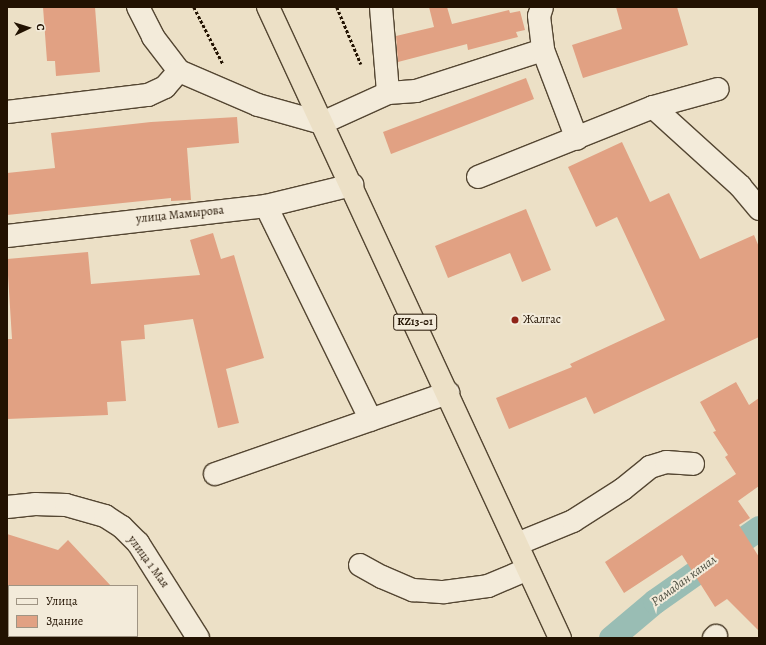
<!DOCTYPE html>
<html>
<head>
<meta charset="utf-8">
<style>
  body { margin:0 }
  #map { position:relative; width:766px; height:645px; overflow:hidden; background:#ece0c6; font-family:Alegreya,serif }
  div>[style] { position:absolute }
  [style*='--x'] { left:calc(var(--x)*1px); top:calc(var(--y)*1px); width:calc(var(--w)*1px); rotate:calc(var(--a)*1deg) }
  .canal>* { height:25px; margin:-12.5px; padding:0 12.5px; transform-origin:12.5px; border-radius:12.5px; background:#99bdb4 }
  .building>* { inset:0; background:#e1a183 }
  .path>* { height:2.5px; margin-top:-1.25px; transform-origin:0; background:repeating-linear-gradient(90deg,#221201 0 3px,transparent 0 5px) }
  .roads { filter:drop-shadow(1px 0 #544632) drop-shadow(-1px 0 #544632) drop-shadow(0 1px #544632) drop-shadow(0 -1px #544632) }
  .minor>* { height:22px; margin:-11px; padding:0 11px; transform-origin:11px; border-radius:11px; background:#f3ebda }
  .highway>* { height:22px; margin:-11px; padding:0 11px; transform-origin:11px; border-radius:11px; background:#ece0c6 }
  .dots>* { width:11px; height:11px; translate:-50% -50%; box-sizing:border-box; border:2px solid #f3ebda; border-radius:50% }
  span { translate:-50% -50%; white-space:nowrap; text-align:center; line-height:1.15; -webkit-text-stroke:4px #f3ebda; paint-order:stroke }
  .shield-label span { padding:1px 3px; background:#f3ebda; border:1px solid; border-radius:3px; -webkit-text-stroke-width:0 }
  .shield-label { font-size:11px; color:#221201; font-weight:700 }
  .street-label { font-size:12px; color:#221201 }
  .poi-label { font-size:12px; color:#221201 }
  .left { translate:0 -50%; text-align:left }
  .water-label { font-size:13px; color:#4c4e40; font-style:italic }
  .frame { position:absolute; inset:0; border:8px solid #221201; pointer-events:none }
  .legend { position:absolute; left:8px; top:585px; width:130px; height:52px; box-sizing:border-box; background:#f3ebda; border:1px solid #9f9483; margin:0; padding:5px 7px; list-style:none; font-size:12px; color:#221201 }
  .legend li { display:flex; align-items:center; gap:8px; height:20px }
  .legend b { width:20px; border:1px solid #9f9483 }
  .north { position:absolute; left:8px; top:8px; width:40px; height:40px; -webkit-text-stroke:3px #f3ebda; paint-order:stroke; rotate:86deg; font-size:11px; font-weight:700; line-height:16px; text-align:center; color:#221201 }
  .north::after { content:''; display:block; margin:auto; width:14px; height:18px; background:#221201; clip-path:polygon(50% 0,100% 100%,50% 72%,0 100%) }
</style>
</head>
<body>
<div id="map">
  <div class="canal">
    <i style="--x:611;--y:638;--w:57;--a:-40.1"></i>
    <i style="--x:655;--y:601;--w:127;--a:-35.1"></i>
  </div>
  <div class="building">
    <i style="clip-path:polygon(43px 7px,95px 7px,100px 72px,56px 76px,55px 61px,47px 61px)"></i>
    <i style="clip-path:polygon(429px 7px,447px 7px,452px 24px,509px 10px,510px 13px,520px 11px,525px 30px,516px 32px,518px 37px,468px 50px,467px 44px,398px 62px,396px 36px,434px 27px)"></i>
    <i style="clip-path:polygon(616px 7px,677px 7px,688px 45px,583px 78px,572px 45px,622px 29px)"></i>
    <i style="clip-path:polygon(526px 78px,534px 99px,391px 154px,383px 132px)"></i>
    <i style="clip-path:polygon(237px 117px,239px 143px,187px 148px,191px 200px,171px 201px,171px 198px,7px 215px,7px 173px,55px 168px,51px 133px,151px 122px)"></i>
    <i style="clip-path:polygon(622px 142px,650px 202px,669px 193px,700px 259px,754px 235px,759px 247px,759px 337px,594px 414px,586px 397px,509px 429px,496px 398px,572px 367px,570px 364px,665px 320px,617px 217px,596px 227px,568px 167px)"></i>
    <i style="clip-path:polygon(526px 209px,551px 270px,522px 282px,510px 253px,448px 278px,435px 246px)"></i>
    <i style="clip-path:polygon(213px 233px,221px 259px,234px 255px,264px 358px,226px 369px,239px 423px,218px 428px,193px 319px,144px 325px,145px 339px,121px 341px,126px 401px,107px 402px,108px 415px,7px 419px,7px 339px,12px 339px,7px 259px,88px 252px,91px 284px,200px 275px,190px 240px)"></i>
    <i style="clip-path:polygon(736px 382px,749px 405px,759px 398px,759px 486px,738px 501px,750px 518px,739px 525px,759px 557px,759px 631px,727px 599px,715px 607px,682px 555px,624px 593px,605px 562px,736px 474px,725px 457px,728px 455px,713px 432px,716px 431px,700px 402px)"></i>
    <i style="clip-path:polygon(7px 534px,58px 550px,68px 540px,111px 586px,7px 586px)"></i>
  </div>
  <div class="path">
    <i style="--x:194;--y:7;--w:64;--a:63"></i>
    <i style="--x:337;--y:7;--w:62;--a:67.2"></i>
  </div>
  <div class="roads">
    <div class="minor">
      <i style="--x:138;--y:7;--w:34;--a:63"></i>
      <i style="--x:153;--y:37;--w:43;--a:52.6"></i>
      <i style="--x:179;--y:71;--w:86;--a:23.3"></i>
      <i style="--x:258;--y:105;--w:66;--a:15.7"></i>
      <i style="--x:322;--y:123;--w:72;--a:-24.4"></i>
      <i style="--x:388;--y:93;--w:28;--a:-4"></i>
      <i style="--x:416;--y:91;--w:133;--a:-17.9"></i>
      <i style="--x:381;--y:7;--w:86;--a:85.3"></i>
      <i style="--x:542;--y:7;--w:9;--a:108"></i>
      <i style="--x:539;--y:16;--w:34;--a:83"></i>
      <i style="--x:543;--y:50;--w:95;--a:69.1"></i>
      <i style="--x:653;--y:107;--w:118;--a:42.2"></i>
      <i style="--x:740;--y:186;--w:30;--a:50"></i>
      <i style="--x:7;--y:112;--w:142;--a:-6.9"></i>
      <i style="--x:148;--y:95;--w:19;--a:-25"></i>
      <i style="--x:165;--y:87;--w:21;--a:-49"></i>
      <i style="--x:478;--y:177;--w:188;--a:-21.8"></i>
      <i style="--x:653;--y:107;--w:67;--a:-15.5"></i>
      <i style="--x:266;--y:206;--w:238;--a:63.9"></i>
      <i style="--x:7;--y:236;--w:261;--a:-6.6"></i>
      <i style="--x:266;--y:206;--w:89;--a:-13.7"></i>
      <i style="--x:215;--y:474;--w:247;--a:-19.2"></i>
      <i style="--x:7;--y:507;--w:28;--a:-6"></i>
      <i style="--x:35;--y:504;--w:31;--a:2"></i>
      <i style="--x:66;--y:505;--w:41;--a:15.8"></i>
      <i style="--x:105;--y:516;--w:20;--a:33"></i>
      <i style="--x:122;--y:527;--w:23;--a:45"></i>
      <i style="--x:138;--y:543;--w:112;--a:57.7"></i>
      <i style="--x:517;--y:544;--w:61;--a:-22.3"></i>
      <i style="--x:573;--y:521;--w:59;--a:-32.6"></i>
      <i style="--x:623;--y:489;--w:35;--a:-39"></i>
      <i style="--x:650;--y:467;--w:17;--a:-17"></i>
      <i style="--x:666;--y:462;--w:27;--a:4"></i>
      <i style="--x:360;--y:565;--w:25;--a:29"></i>
      <i style="--x:382;--y:577;--w:34;--a:23"></i>
      <i style="--x:413;--y:590;--w:31;--a:4"></i>
      <i style="--x:444;--y:592;--w:44;--a:-7.8"></i>
      <i style="--x:488;--y:586;--w:43;--a:-23"></i>
      <i style="--x:714;--y:638;--w:3;--a:-45"></i>
    </div>
    <div class="highway">
      <i style="--x:268;--y:7;--w:695;--a:65.17"></i>
    </div>
  </div>
  <div class="dots">
    <i style="left:515px;top:320px;background:#8f2418"></i>
  </div>
  <div class="shield-label">
    <span style="left:415px;top:322px">KZ13-01</span>
  </div>
  <div class="street-label">
    <span style="left:180px;top:215px;rotate:-6deg">улица Мамырова</span>
    <span style="left:148px;top:562px;rotate:54deg">улица 1 Мая</span>
  </div>
  <div class="poi-label">
    <span class="left" style="left:523px;top:320px">Жалгас</span>
  </div>
  <div class="water-label">
    <span style="left:684px;top:581px;rotate:-36deg">Рамадан канал</span>
  </div>
  <div class="frame"></div>
  <ul class="legend">
  <li><b style="height:5px;background:#f3ebda"></b>Улица</li>
  <li><b style="height:11px;background:#e1a183"></b>Здание</li>
  </ul>
  <div class="north">С</div>
</div>
</body>
</html>
